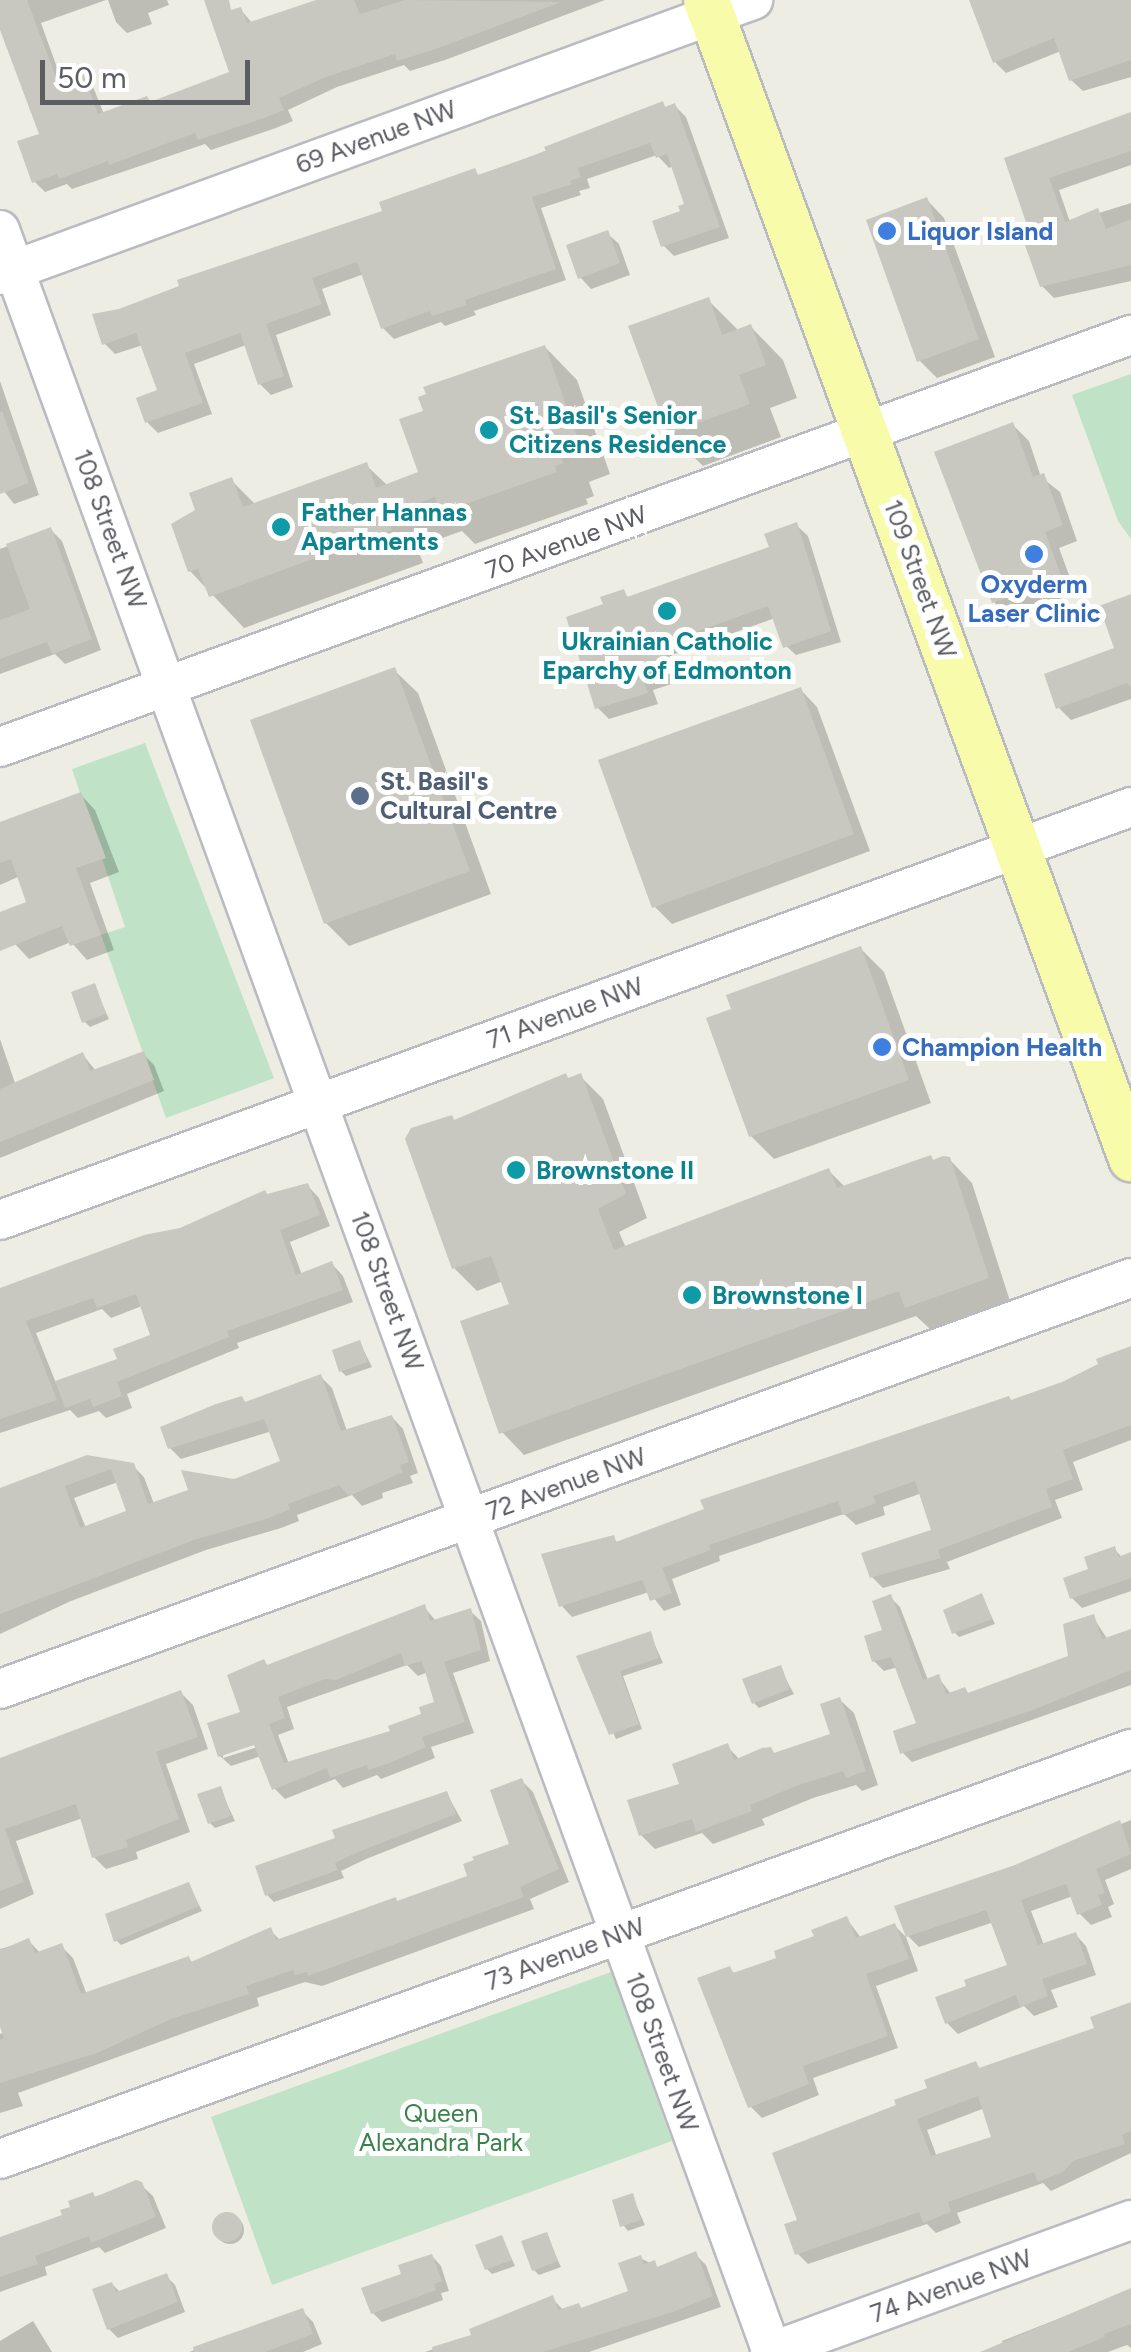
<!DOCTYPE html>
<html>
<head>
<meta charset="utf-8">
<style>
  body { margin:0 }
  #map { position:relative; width:1131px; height:2352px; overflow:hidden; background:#edede3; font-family:Figtree,sans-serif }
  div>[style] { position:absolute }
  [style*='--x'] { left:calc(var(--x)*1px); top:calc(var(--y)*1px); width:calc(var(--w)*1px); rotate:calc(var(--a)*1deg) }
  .green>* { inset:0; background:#c0e3c7 }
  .shadow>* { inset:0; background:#0003 }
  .round { border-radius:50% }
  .building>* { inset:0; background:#c8c7c0 }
  .roads { filter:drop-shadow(2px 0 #babbc1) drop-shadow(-2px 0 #babbc1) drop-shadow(0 2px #babbc1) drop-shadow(0 -2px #babbc1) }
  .minor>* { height:38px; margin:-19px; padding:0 19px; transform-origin:19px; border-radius:19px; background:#fff }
  .major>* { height:45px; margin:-22.5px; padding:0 22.5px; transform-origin:22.5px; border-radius:22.5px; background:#f8fbaa }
  .dots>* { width:28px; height:28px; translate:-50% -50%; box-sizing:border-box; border:5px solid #fff; border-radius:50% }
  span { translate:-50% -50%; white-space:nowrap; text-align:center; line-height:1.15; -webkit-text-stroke:10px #fff; paint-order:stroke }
  .street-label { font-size:25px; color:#5b5d63 }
  .shop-label { font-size:25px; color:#366cbe; font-weight:700 }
  .left { translate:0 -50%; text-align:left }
  .culture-label { font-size:25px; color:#0d838f; font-weight:700 }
  .service-label { font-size:25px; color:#4e5e75; font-weight:700 }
  .park-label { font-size:25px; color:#39834b }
  .scale { position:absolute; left:40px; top:60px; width:210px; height:45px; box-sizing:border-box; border:5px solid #5b5d63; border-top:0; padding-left:12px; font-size:30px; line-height:35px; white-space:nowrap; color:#5b5d63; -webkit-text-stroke:8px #fff; paint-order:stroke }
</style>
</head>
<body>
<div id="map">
  <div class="green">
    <i style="clip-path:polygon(1131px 374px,1131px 539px,1118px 521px,1072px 395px)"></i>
    <i style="clip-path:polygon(145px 743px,274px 1078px,166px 1118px,101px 935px,125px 927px,72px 769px)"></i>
    <i style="clip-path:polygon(611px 1972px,672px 2141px,272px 2285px,211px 2117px)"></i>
  </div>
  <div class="shadow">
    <i style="clip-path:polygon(0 0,106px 0,41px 23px,63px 84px,82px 76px,93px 87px,104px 114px,147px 99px,152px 104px,232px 74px,241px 10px,253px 24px,324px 0,605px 0,445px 60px,410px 71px,404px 65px,337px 87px,288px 110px,293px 121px,276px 128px,211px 150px,205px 144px,72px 189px,67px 184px,45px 192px,34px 181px,42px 135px,0 26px)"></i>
    <i style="clip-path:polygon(108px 0,167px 0,169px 5px,148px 13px,152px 24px,127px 33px,116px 22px)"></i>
    <i style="clip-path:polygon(982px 0,1131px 0,1131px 77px,1083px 91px,1071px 80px,1061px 51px,1006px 73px,995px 62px)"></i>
    <i style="clip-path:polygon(663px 104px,667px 109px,675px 106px,686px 117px,729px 238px,674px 256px,663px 245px,687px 206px,673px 166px,669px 168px,657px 155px,587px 179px,590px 188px,579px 191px,581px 195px,541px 208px,566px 280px,474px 311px,476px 315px,445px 326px,441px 322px,394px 339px,383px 328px,364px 274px,322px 289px,331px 315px,276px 335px,293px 387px,271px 395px,260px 384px,246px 345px,194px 364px,212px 414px,158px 433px,147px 422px,160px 392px,143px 345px,115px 354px,104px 343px,119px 312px,386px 212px,475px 171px,480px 177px)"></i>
    <i style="clip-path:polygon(1131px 121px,1131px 165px,1059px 190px,1070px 222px,1131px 203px,1131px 281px,1054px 298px,1042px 286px,1033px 236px,1007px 160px)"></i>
    <i style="clip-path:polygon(927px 200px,944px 218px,995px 357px,937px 378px,919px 360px)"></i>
    <i style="clip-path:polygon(607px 233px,619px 244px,630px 275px,591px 289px,580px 277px)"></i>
    <i style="clip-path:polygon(708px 300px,739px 331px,751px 327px,783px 360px,797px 398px,770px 408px,781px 437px,703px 466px,670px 433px)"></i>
    <i style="clip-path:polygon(545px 347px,577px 380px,610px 474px,589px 482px,594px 496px,586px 499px,588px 504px,475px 544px,462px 531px,417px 547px,423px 563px,244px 628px,190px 571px,198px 511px,231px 480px,256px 505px,366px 465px,388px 486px,421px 474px,426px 413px)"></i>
    <i style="clip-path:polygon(0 381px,39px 495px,14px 504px,0 486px)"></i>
    <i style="clip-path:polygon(1013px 425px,1029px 441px,1041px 477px,1060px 492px,1077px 541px,1059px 548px,1076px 594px,1010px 618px,994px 602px)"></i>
    <i style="clip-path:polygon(796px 525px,808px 536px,841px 642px,796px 655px,784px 644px,775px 618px,672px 655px,681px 681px,653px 690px,658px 704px,609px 719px,597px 707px,606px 606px,623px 592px,630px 599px,772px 548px)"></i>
    <i style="clip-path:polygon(51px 530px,62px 541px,101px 650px,65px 664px,55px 654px,0 674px,0 549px)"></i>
    <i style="clip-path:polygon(1131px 597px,1131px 699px,1071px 720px,1058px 707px,1117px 650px)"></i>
    <i style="clip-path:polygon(394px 670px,418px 693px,491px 894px,349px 946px,326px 923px)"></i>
    <i style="clip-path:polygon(800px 689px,817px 707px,870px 851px,672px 924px,654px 906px)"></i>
    <i style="clip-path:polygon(81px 795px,95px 810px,119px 872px,90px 883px,114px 950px,87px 960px,71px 942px,29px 959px,15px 944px,30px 903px,20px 876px,0 885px,0 824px)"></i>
    <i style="clip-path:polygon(861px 949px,884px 972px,931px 1103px,774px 1159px,751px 1136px)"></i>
    <i style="clip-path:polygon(94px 986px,109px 1019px,90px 1027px,85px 1022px)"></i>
    <i style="clip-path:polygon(0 1039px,15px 1083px,83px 1055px,96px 1071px,143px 1054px,154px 1065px,164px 1091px,0 1158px)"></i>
    <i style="clip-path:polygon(580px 1076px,603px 1099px,647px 1218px,619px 1232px,626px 1248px,829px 1171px,846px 1188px,949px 1159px,972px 1183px,1010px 1301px,930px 1329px,916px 1316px,524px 1455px,502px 1432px,513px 1306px,503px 1281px,477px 1291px,454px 1268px,456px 1122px)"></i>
    <i style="clip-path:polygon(evenodd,308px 1186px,319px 1198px,330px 1226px,290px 1242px,302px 1275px,332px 1264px,343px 1276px,353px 1302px,237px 1343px,239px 1348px,127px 1394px,132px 1408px,106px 1418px,99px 1411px,78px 1418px,70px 1410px,0 1433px,0 1290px,308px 1186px,142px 1306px,153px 1336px,120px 1360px,56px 1383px,36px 1333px,102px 1309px,111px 1318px,142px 1306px)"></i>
    <i style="clip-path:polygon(360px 1343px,372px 1367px,346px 1376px,341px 1371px)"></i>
    <i style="clip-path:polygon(1131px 1349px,1131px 1440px,1073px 1462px,1083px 1490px,1055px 1500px,1062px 1518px,947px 1562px,950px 1569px,883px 1588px,872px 1577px,935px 1531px,922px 1493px,883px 1507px,885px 1515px,856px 1525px,844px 1514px,719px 1556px,720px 1561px,672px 1579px,681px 1605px,664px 1611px,649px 1592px,572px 1617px,561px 1605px,613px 1538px,619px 1544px,1063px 1384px)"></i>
    <i style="clip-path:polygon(evenodd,320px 1376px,332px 1388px,347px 1431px,392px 1417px,403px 1429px,418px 1473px,410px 1476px,413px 1483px,382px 1493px,383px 1498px,362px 1506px,352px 1495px,297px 1515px,299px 1521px,281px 1528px,206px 1550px,71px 1601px,0 1634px,0 1490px,132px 1465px,144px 1477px,154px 1504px,234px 1481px,283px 1462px,272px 1431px,181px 1459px,170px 1448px,242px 1399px,247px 1404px,320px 1376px,118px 1482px,129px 1512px,86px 1528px,74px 1498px,118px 1482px)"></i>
    <i style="clip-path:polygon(1114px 1549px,1123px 1558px,1131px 1555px,1131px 1591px,1082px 1608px,1072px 1598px)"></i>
    <i style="clip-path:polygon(982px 1596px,995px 1624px,959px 1637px,954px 1632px)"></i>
    <i style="clip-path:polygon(890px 1597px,900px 1607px,928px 1680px,938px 1677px,951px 1694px,965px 1690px,970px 1695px,1071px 1658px,1093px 1617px,1108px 1640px,1131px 1632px,1131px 1685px,912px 1762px,902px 1752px,919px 1724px,898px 1667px,884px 1671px,874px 1661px,885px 1631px)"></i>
    <i style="clip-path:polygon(evenodd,424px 1607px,436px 1621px,470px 1611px,481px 1621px,490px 1661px,453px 1673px,474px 1733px,431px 1747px,435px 1758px,381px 1779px,377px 1775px,343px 1788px,335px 1779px,285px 1799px,274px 1788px,261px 1756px,231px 1766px,220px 1756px,264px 1662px,269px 1667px,424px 1607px,407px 1665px,418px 1676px,428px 1672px,437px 1704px,424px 1716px,393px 1732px,289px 1764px,278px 1735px,294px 1729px,287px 1707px,407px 1665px,424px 1607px,265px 1739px,267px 1744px,223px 1758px,223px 1753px,265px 1739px)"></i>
    <i style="clip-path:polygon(650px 1634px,663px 1663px,623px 1676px,642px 1729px,616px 1739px,596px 1693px)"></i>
    <i style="clip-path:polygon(780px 1668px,794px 1694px,759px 1708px,754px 1703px)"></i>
    <i style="clip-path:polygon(181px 1693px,193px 1705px,208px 1749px,166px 1764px,190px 1832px,136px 1852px,138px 1859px,106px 1869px,94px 1857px,83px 1818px,16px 1841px,34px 1894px,0 1909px,0 1761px)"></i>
    <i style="clip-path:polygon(840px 1700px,854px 1713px,878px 1785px,862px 1791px,856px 1785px,813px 1798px,762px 1819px,765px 1825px,713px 1844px,702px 1833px,655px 1849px,641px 1835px,682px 1786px,727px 1746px,740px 1760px,776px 1755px,833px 1735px)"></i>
    <i style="clip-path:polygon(521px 1780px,533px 1792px,569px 1882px,530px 1899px,534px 1909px,322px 1986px,305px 1982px,257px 1998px,259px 2006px,18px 2093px,23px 2106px,0 2113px,0 2034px,15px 2028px,0 1995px,0 1949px,29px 1941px,41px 1954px,61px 1946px,73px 1958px,87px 1995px,189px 1959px,194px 1964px,270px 1930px,281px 1941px,470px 1877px,513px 1845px)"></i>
    <i style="clip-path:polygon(220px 1789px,235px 1821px,215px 1828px,210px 1823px)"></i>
    <i style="clip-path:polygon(447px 1794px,462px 1821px,366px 1859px,341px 1871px,344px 1878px,274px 1902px,267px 1895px,338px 1840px)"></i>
    <i style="clip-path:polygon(1131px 1820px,1131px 1869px,1105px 1880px,1114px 1904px,1108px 1907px,1112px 1917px,1091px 1925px,1080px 1914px,1073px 1896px,1031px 1911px,1044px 1945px,1075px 1934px,1086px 1946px,1096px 1975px,1051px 1990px,1058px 2007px,1034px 2016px,1024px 2006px,958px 2034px,947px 2023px,1010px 1966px,994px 1922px,919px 1947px,908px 1936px,1015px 1867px)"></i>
    <i style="clip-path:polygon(189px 1885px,202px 1911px,121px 1945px,116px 1940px)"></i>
    <i style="clip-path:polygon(847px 1919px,861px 1938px,895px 1926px,906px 1937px,918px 1971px,876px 1986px,898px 2048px,813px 2078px,819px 2095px,762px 2118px,750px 2106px,730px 1969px,736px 1975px,780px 1959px)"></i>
    <i style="clip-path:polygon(evenodd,1131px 2005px,1131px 2153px,1051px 2191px,1043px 2183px,957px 2213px,961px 2223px,936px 2233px,927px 2224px,808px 2264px,797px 2253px,800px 2221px,900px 2106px,976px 2064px,981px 2070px,1097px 2030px,1131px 2005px,985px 2108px,994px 2138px,937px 2157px,927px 2130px,985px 2108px)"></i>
    <i style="clip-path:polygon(141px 2185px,153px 2196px,166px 2228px,105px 2253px,99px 2247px,45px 2267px,47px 2275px,0 2292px,0 2240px,66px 2217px,73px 2208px,71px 2203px)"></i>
    <i style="clip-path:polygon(632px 2196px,645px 2225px,628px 2231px,623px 2225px)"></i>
    <i class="round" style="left:216px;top:2216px;width:28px;height:28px"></i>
    <i style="clip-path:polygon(546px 2235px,561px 2267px,539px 2275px,534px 2270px)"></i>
    <i style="clip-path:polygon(502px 2238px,515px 2266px,492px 2274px,487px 2269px)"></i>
    <i style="clip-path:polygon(695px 2254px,706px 2265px,721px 2307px,589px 2352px,425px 2352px,474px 2336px,552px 2298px,564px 2311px,583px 2310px,631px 2292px,640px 2258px,660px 2268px)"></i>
    <i style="clip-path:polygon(432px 2256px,441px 2266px,449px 2291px,441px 2293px,443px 2300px,382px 2322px,373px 2313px,404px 2276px)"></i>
    <i style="clip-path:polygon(166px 2276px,175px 2285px,185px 2312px,118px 2338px,109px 2329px,112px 2284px,121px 2293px)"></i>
    <i style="clip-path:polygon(1131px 2290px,1131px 2348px,1127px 2345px,1108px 2352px,988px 2352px,1004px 2346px,1002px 2341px)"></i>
    <i style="clip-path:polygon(302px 2311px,313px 2322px,322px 2344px,303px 2352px,189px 2352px)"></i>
    <i style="clip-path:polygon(33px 2321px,52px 2352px,0 2352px,0 2341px)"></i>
  </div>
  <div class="building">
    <i style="clip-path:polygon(0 0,27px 0,58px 83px,83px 73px,98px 114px,147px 96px,150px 102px,229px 72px,204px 0,229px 0,231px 10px,241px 7px,247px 23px,316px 0,354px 0,360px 14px,405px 0,561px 2px,433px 50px,397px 61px,395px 54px,326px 77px,279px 98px,284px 110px,264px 118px,198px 140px,195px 133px,109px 165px,108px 161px,59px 179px,57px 174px,32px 183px,17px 141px,39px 134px,0 30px)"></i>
    <i style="clip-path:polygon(969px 0,1131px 0,1131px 60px,1069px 81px,1054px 38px,993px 63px)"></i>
    <i style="clip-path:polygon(663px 101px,665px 107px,675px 103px,720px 227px,661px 247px,652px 221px,680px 211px,678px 206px,684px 204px,667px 154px,656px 158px,650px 143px,578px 168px,581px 177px,570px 181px,572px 184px,532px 197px,556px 269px,465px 300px,467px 305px,432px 316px,430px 311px,381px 329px,357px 262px,312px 278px,322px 304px,266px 324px,284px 376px,258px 385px,240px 333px,185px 353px,203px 403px,145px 423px,136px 398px,157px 390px,136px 333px,102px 345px,92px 314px,119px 309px,179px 286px,177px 280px,382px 211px,379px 202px,433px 183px,475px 168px,478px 175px,546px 151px,544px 147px)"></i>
    <i style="clip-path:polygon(1131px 112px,1131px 151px,1049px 178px,1065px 222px,1098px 208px,1106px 229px,1131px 219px,1131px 265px,1040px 287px,1022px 237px,1030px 234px,1004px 158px)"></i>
    <i style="clip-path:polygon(927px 197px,979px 339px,917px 362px,866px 220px)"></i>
    <i style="clip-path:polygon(608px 230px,620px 263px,578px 279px,566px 245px)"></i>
    <i style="clip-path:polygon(709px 297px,722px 335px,751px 324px,766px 365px,739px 375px,750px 404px,668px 434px,628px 326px)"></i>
    <i style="clip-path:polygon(545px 345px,579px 442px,558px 449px,563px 463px,555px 466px,557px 472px,440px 513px,435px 497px,386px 515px,392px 530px,209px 597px,198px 569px,188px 572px,171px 524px,195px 510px,189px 493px,232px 477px,243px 507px,367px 462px,376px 488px,418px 472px,399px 419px,423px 411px,418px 397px,426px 394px,423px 387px)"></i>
    <i style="clip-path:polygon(2px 411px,29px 483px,0 494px,0 412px)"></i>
    <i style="clip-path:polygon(1013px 422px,1033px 477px,1044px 473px,1063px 525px,1045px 532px,1062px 578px,992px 603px,934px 452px)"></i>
    <i style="clip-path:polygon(797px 522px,831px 631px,783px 648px,768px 606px,662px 644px,671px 669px,643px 679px,648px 693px,595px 709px,566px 617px,603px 604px,600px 597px,624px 589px,627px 597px,769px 547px,764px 534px)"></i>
    <i style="clip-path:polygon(51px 527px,92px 639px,52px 654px,47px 642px,0 659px,0 620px,30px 609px,6px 544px)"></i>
    <i style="clip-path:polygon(1131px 594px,1131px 687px,1127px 683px,1056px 709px,1044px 674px,1114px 648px,1099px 606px)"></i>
    <i style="clip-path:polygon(395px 667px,470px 871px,324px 924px,250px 720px)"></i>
    <i style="clip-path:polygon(801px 687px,854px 834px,652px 908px,598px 760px)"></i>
    <i style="clip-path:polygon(81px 792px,106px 858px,76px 868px,101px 935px,70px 946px,62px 926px,0 951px,0 912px,26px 902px,11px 859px,0 863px,0 822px)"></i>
    <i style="clip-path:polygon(861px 946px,909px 1080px,749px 1137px,706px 1018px,731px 1009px,726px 995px)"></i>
    <i style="clip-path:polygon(95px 983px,106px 1014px,82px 1023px,71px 992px)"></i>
    <i style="clip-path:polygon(144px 1051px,154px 1080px,0 1142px,0 1089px,83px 1052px,90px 1071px)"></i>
    <i style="clip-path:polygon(566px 1073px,568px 1078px,581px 1073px,626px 1194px,598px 1209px,614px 1250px,829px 1168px,837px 1188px,931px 1155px,933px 1160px,943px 1156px,950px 1157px,989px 1278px,905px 1308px,899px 1291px,499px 1434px,460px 1321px,509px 1304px,491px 1256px,452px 1269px,405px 1139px,411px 1128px,452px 1115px,454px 1120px)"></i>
    <i style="clip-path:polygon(308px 1183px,320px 1215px,280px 1230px,296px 1275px,332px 1261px,343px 1290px,227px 1331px,229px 1337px,117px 1382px,122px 1396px,93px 1407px,90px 1399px,65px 1408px,55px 1381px,117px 1359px,113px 1349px,150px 1335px,136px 1294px,97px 1308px,93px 1298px,26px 1321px,57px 1400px,0 1419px,0 1288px,144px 1235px,180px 1228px,265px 1190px,267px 1194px)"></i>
    <i style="clip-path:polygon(360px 1340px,368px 1362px,339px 1372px,332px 1350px)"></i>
    <i style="clip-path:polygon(1131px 1346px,1131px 1425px,1063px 1450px,1073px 1479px,1046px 1489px,1052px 1507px,938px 1550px,941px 1558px,870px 1578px,861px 1553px,931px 1530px,915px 1481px,873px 1496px,876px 1503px,843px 1515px,838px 1501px,709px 1545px,711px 1550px,662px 1568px,672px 1593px,650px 1601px,642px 1580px,559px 1607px,541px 1554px,614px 1535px,616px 1542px,704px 1509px,700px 1500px,1009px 1396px,1011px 1400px,1062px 1382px,1098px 1364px,1096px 1359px)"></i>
    <i style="clip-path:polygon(evenodd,321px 1374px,341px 1431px,392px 1415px,409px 1462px,400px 1465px,403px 1472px,349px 1496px,339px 1485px,288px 1504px,290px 1509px,269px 1518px,194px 1540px,0 1614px,0 1488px,87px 1455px,134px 1463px,148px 1504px,188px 1490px,181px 1470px,234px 1479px,280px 1461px,264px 1419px,168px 1449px,160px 1427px,216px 1404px,242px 1396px,245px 1402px,321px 1374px,111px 1469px,126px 1511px,80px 1528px,65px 1486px,111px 1469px)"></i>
    <i style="clip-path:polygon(1115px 1546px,1118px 1557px,1131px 1552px,1131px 1578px,1070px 1599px,1063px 1578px,1088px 1569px,1084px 1557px)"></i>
    <i style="clip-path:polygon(982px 1593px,992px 1619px,952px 1634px,943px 1610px)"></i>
    <i style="clip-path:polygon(891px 1594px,923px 1680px,939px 1674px,946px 1694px,965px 1687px,968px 1693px,1068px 1656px,1063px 1624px,1094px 1614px,1102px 1639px,1131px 1629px,1131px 1670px,1033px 1710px,900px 1754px,893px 1731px,916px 1723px,891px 1657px,872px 1662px,864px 1636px,882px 1630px,872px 1601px)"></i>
    <i style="clip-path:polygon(evenodd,425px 1604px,430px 1621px,471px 1608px,481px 1650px,444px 1662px,465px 1722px,422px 1737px,426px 1747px,390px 1763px,368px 1770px,367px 1765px,330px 1778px,327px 1768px,272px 1790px,254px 1745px,218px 1757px,207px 1723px,240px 1712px,227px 1675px,264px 1659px,267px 1665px,425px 1604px,401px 1653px,405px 1666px,422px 1661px,434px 1702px,419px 1707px,421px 1714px,388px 1726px,390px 1731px,284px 1763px,269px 1724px,285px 1718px,278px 1697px,325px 1679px,336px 1680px,401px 1653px)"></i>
    <i style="clip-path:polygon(651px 1631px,659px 1658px,620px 1671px,639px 1724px,609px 1735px,576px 1656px)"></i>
    <i style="clip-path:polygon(781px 1665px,790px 1689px,752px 1704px,742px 1679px)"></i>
    <i style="clip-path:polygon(181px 1690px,198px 1737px,156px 1752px,179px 1819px,126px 1840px,128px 1847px,92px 1858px,76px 1804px,5px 1829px,24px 1882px,0 1891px,0 1758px)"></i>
    <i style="clip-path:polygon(840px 1697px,866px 1771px,846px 1778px,843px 1771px,799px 1785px,750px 1805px,752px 1811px,696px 1832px,692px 1819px,639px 1836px,627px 1800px,679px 1784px,672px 1764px,728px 1743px,734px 1760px,762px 1748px,771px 1747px,774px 1753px,830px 1734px,820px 1704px)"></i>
    <i style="clip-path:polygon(522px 1778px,559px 1869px,520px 1887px,524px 1897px,308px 1976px,307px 1972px,295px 1975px,293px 1970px,246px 1986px,249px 1994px,171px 2019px,97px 2053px,0 2083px,0 2040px,4px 2038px,0 2027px,0 1950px,29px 1938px,35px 1953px,62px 1943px,81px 1994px,189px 1956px,191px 1962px,271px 1927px,276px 1940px,396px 1897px,397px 1901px,467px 1876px,463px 1864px,474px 1860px,472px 1857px,509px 1844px,490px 1790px)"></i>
    <i style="clip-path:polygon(221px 1786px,231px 1816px,208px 1824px,197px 1794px)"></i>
    <i style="clip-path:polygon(447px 1791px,456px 1814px,358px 1852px,335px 1863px,338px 1870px,265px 1896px,255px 1866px,335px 1838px,332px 1830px)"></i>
    <i style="clip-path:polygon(1120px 1820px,1131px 1854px,1096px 1869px,1105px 1893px,1098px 1895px,1102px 1905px,1077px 1915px,1066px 1884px,1021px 1900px,1038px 1945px,1076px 1932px,1087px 1964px,1042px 1979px,1048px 1996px,1020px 2007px,1016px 1995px,945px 2024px,935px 1997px,966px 1986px,964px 1980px,1007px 1965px,986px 1910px,906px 1937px,894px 1906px,1015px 1865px)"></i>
    <i style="clip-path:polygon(189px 1882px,199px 1906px,114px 1942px,105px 1914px)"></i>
    <i style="clip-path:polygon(847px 1916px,856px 1938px,895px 1923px,909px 1959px,866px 1974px,888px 2036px,803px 2066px,809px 2084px,748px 2108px,697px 1978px,730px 1966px,733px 1973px,776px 1958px,774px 1951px,814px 1936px,811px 1930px)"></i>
    <i style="clip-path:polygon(evenodd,1131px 2002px,1131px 2131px,1122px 2135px,1125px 2144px,1073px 2161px,1063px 2172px,1038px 2182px,1034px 2172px,948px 2202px,951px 2212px,923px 2223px,919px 2212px,795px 2255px,784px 2224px,797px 2220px,772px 2153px,896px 2105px,894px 2100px,927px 2088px,924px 2080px,976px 2061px,979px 2068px,1094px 2028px,1090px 2017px,1131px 2002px,978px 2096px,991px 2137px,931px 2156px,917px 2119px,978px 2096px)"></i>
    <i style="clip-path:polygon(136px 2180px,142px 2182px,156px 2217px,91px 2243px,89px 2236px,35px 2256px,38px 2264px,0 2277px,0 2237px,62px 2215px,60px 2210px,70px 2207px,68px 2201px,93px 2192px,95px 2197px)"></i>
    <i style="clip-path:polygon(633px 2193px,641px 2220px,620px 2227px,612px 2200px)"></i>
    <i class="round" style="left:212px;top:2212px;width:30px;height:30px"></i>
    <i style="clip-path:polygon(547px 2232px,558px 2261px,532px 2271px,521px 2241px)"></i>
    <i style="clip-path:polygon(502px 2235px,512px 2260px,485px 2270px,475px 2245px)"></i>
    <i style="clip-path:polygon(696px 2251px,713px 2296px,673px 2312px,543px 2352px,433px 2352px,432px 2347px,471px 2335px,469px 2329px,553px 2295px,558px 2310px,579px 2303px,581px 2308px,628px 2291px,618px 2263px,641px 2255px,644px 2264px,655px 2260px,657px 2267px)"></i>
    <i style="clip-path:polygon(432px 2254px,442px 2281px,434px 2284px,436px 2290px,371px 2314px,361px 2288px,401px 2274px,398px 2265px)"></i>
    <i style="clip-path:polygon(167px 2273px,178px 2302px,107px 2330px,92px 2289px,112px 2282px,116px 2292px)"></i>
    <i style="clip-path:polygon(1131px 2288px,1131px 2324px,1104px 2334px,1105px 2337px,1068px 2352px,980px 2352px)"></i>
    <i style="clip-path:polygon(303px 2308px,313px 2334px,265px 2352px,194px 2352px,193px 2347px)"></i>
  </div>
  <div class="roads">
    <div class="minor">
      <i style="--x:0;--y:230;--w:2258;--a:70.01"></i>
      <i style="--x:0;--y:275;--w:802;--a:-20.06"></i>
      <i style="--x:0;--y:747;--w:1204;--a:-20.02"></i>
      <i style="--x:0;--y:1220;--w:1204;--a:-20.06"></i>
      <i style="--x:0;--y:1689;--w:1203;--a:-19.97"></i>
      <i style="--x:0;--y:2159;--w:1203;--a:-19.93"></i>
      <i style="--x:770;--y:2352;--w:384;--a:-20.1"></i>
    </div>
    <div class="major">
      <i style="--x:706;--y:0;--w:1234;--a:69.85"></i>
    </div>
  </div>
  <div class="dots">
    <i style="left:887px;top:231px;background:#3f7fe0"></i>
    <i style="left:489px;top:430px;background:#0f9aa8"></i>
    <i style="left:281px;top:527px;background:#0f9aa8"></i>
    <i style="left:1034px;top:554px;background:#3f7fe0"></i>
    <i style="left:667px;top:611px;background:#0f9aa8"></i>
    <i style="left:360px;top:796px;background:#5c6f8a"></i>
    <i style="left:882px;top:1047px;background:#3f7fe0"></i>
    <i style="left:516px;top:1170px;background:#0f9aa8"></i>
    <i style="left:692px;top:1295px;background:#0f9aa8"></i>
  </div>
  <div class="street-label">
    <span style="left:376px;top:137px;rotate:-20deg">69 Avenue NW</span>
    <span style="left:110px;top:529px;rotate:70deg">108 Street NW</span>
    <span style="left:566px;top:542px;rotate:-20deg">70 Avenue NW</span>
    <span style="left:920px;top:579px;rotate:70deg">109 Street NW</span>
    <span style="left:565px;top:1013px;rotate:-20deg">71 Avenue NW</span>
    <span style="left:387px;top:1291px;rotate:70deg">108 Street NW</span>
    <span style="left:566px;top:1484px;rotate:-20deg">72 Avenue NW</span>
    <span style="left:565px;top:1954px;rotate:-20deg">73 Avenue NW</span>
    <span style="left:662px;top:2052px;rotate:70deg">108 Street NW</span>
    <span style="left:951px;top:2286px;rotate:-20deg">74 Avenue NW</span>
  </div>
  <div class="shop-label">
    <span class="left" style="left:907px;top:231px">Liquor Island</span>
    <span style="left:1034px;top:599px">Oxyderm<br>Laser Clinic</span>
    <span class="left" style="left:902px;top:1047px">Champion Health</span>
  </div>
  <div class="culture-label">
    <span class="left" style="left:509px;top:430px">St. Basil's Senior<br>Citizens Residence</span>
    <span class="left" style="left:301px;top:527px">Father Hannas<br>Apartments</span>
    <span style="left:667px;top:656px">Ukrainian Catholic<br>Eparchy of Edmonton</span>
    <span class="left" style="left:536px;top:1170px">Brownstone II</span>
    <span class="left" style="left:712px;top:1295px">Brownstone I</span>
  </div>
  <div class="service-label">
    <span class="left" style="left:380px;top:796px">St. Basil's<br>Cultural Centre</span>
  </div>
  <div class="park-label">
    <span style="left:441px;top:2128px">Queen<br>Alexandra Park</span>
  </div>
  <div class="scale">50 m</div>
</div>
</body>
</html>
